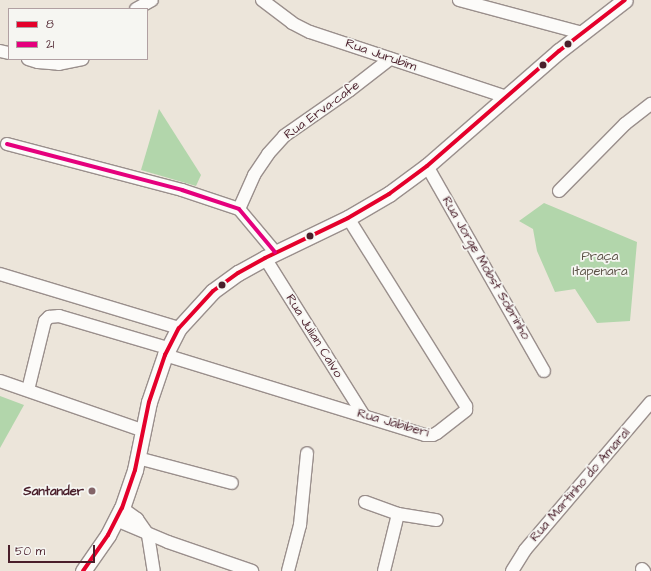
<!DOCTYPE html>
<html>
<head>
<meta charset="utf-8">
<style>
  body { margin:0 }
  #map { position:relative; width:651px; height:571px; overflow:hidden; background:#ece5da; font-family:"Architects Daughter",sans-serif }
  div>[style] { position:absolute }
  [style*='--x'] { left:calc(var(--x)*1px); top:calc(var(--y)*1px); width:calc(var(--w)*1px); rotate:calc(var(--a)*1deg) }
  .green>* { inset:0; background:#b2d6ab }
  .roads { filter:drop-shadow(1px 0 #9a8f8c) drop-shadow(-1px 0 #9a8f8c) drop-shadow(0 1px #9a8f8c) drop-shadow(0 -1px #9a8f8c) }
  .minor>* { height:12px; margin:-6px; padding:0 6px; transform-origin:6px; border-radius:6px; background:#fcfbf9 }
  .major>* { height:15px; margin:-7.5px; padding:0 7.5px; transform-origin:7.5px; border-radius:7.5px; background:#fcfbf9 }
  .bus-1>* { height:4px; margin:-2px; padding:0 2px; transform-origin:2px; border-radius:2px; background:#e4002b }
  .bus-2>* { height:4px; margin:-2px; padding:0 2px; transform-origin:2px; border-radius:2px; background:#e5007d }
  .dots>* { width:11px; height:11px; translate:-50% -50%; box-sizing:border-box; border:2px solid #f6f6f2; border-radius:50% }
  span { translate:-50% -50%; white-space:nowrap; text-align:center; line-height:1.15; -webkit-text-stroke:3.5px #f6f6f2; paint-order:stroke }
  .street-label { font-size:13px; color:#4a1f2b }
  .park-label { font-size:13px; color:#5b5246 }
  .poi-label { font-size:13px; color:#4a1f2b; font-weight:700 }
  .right { translate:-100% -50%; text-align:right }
  .legend { position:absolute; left:8px; top:8px; width:140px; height:52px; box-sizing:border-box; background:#f6f6f2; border:1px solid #b1a0a2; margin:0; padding:5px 7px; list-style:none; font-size:12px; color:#4a1f2b }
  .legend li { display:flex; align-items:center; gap:8px; height:20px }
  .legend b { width:20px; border:1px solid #b1a0a2 }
  .scale { position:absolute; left:8px; top:545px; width:87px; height:18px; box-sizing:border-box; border:2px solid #4a1f2b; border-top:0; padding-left:5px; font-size:12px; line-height:14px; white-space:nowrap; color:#4a1f2b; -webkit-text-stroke:3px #f6f6f2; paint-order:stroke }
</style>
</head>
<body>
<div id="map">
  <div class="green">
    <i style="clip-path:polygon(159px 109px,201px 175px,196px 186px,141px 170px)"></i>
    <i style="clip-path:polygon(544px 203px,637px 242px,630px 321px,597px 323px,575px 289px,555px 292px,537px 251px,533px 229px,519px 221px)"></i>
    <i style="clip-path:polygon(0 396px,24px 405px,0 448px)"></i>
  </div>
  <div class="roads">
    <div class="minor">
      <i style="--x:262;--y:0;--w:38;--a:37"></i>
      <i style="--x:292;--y:23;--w:20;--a:27"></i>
      <i style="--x:310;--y:32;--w:207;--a:18.3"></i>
      <i style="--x:459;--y:0;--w:127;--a:15"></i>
      <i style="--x:136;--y:9;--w:18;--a:-29"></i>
      <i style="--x:0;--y:51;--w:9;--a:13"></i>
      <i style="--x:28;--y:59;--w:10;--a:17"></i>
      <i style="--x:38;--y:62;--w:21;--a:5"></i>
      <i style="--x:59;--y:64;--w:24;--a:-12"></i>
      <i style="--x:7;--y:144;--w:181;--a:14.7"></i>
      <i style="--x:182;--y:190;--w:60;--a:18.4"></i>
      <i style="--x:239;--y:209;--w:56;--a:50.1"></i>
      <i style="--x:427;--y:166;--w:236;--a:60.3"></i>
      <i style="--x:559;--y:191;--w:94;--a:-45.4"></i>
      <i style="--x:625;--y:124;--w:33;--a:-38"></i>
      <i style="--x:239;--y:209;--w:37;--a:-66"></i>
      <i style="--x:254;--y:175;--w:25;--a:-56"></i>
      <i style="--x:268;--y:154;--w:24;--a:-48"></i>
      <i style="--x:284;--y:136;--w:80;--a:-34.9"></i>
      <i style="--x:350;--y:90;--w:51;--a:-37.8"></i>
      <i style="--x:265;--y:258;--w:184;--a:57.9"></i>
      <i style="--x:0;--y:274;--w:187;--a:16.8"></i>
      <i style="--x:165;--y:355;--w:272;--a:17.1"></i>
      <i style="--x:425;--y:435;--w:8;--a:0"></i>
      <i style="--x:433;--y:435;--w:4;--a:-27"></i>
      <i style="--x:437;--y:433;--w:37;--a:-38"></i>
      <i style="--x:466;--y:410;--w:4;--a:-90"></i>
      <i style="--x:466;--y:406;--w:222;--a:-122.1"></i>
      <i style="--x:0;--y:381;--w:152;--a:19.1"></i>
      <i style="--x:28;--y:390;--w:71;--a:-76.2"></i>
      <i style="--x:45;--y:321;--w:6;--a:-45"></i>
      <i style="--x:49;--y:317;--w:10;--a:-6"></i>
      <i style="--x:59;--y:316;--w:114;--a:16.4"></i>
      <i style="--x:138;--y:458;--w:97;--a:14.9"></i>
      <i style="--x:365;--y:502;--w:35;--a:20"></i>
      <i style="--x:398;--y:514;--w:39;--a:9"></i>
      <i style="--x:122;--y:508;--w:19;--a:36"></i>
      <i style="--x:137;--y:519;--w:19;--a:55"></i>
      <i style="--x:148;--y:535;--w:36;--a:81"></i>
      <i style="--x:116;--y:520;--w:56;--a:22.9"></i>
      <i style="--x:168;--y:542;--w:89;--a:19"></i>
      <i style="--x:642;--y:569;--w:3;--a:45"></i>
      <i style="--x:288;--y:571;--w:48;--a:-75.4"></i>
      <i style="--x:300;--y:525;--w:72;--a:-84.4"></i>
      <i style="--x:384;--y:571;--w:59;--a:-76.2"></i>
      <i style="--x:512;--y:571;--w:25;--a:-58"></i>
      <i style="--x:525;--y:550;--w:194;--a:-49.6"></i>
    </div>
    <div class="major">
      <i style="--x:83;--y:571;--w:44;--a:-55.2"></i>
      <i style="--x:108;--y:535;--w:30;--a:-63"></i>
      <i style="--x:122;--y:508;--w:40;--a:-71.1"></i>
      <i style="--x:135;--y:470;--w:69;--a:-78.4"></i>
      <i style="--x:149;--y:402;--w:50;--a:-71.2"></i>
      <i style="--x:165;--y:355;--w:30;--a:-63"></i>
      <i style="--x:179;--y:328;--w:50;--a:-47.4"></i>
      <i style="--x:213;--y:291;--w:31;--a:-36"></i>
      <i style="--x:238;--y:273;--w:31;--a:-29"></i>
      <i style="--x:265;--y:258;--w:92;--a:-25.7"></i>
      <i style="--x:348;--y:218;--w:48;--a:-30.3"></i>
      <i style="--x:389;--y:194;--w:47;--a:-36.4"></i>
      <i style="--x:427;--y:166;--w:175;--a:-41.1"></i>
      <i style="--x:559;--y:51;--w:83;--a:-37.7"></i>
    </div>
  </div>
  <div class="bus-1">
    <i style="--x:83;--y:571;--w:44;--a:-55.2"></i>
    <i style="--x:108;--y:535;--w:30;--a:-63"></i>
    <i style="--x:122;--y:508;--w:40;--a:-71.1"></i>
    <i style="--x:135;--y:470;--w:69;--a:-78.4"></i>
    <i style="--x:149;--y:402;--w:50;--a:-71.2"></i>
    <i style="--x:165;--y:355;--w:30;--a:-63"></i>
    <i style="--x:179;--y:328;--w:50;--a:-47.4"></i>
    <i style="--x:213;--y:291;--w:31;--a:-36"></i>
    <i style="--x:238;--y:273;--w:31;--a:-29"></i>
    <i style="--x:265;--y:258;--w:92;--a:-25.7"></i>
    <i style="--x:348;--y:218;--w:48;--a:-30.3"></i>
    <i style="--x:389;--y:194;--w:47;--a:-36.4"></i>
    <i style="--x:427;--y:166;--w:175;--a:-41.1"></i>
    <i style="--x:559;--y:51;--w:83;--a:-37.7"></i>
  </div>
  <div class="bus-2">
    <i style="--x:7;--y:144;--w:181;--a:14.7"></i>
    <i style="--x:182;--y:190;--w:60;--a:18.4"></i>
    <i style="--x:239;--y:209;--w:56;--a:50.1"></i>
  </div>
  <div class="dots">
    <i style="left:568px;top:44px;background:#4a1f2b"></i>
    <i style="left:543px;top:65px;background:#4a1f2b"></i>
    <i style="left:310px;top:236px;background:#4a1f2b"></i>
    <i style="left:222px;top:285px;background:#4a1f2b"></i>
    <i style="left:92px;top:491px;background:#836468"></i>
  </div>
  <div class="street-label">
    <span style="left:381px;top:55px;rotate:19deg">Rua Jurubim</span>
    <span style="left:322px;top:110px;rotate:-36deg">Rua Erva-cafe</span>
    <span style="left:486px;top:268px;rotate:60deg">Rua Jorge Mobst Sobrinho</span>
    <span style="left:314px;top:336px;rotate:58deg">Rua Julian Calvo</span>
    <span style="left:393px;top:423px;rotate:16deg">Rua Jabiberi</span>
    <span style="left:580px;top:485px;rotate:-49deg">Rua Martinho do Amaral</span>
  </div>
  <div class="park-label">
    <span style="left:600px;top:264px">Praça<br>Itapenara</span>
  </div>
  <div class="poi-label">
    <span class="right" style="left:84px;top:491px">Santander</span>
  </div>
  <ul class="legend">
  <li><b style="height:5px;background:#e4002b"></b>8</li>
  <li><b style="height:5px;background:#e5007d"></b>21</li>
  </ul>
  <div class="scale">50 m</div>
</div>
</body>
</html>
